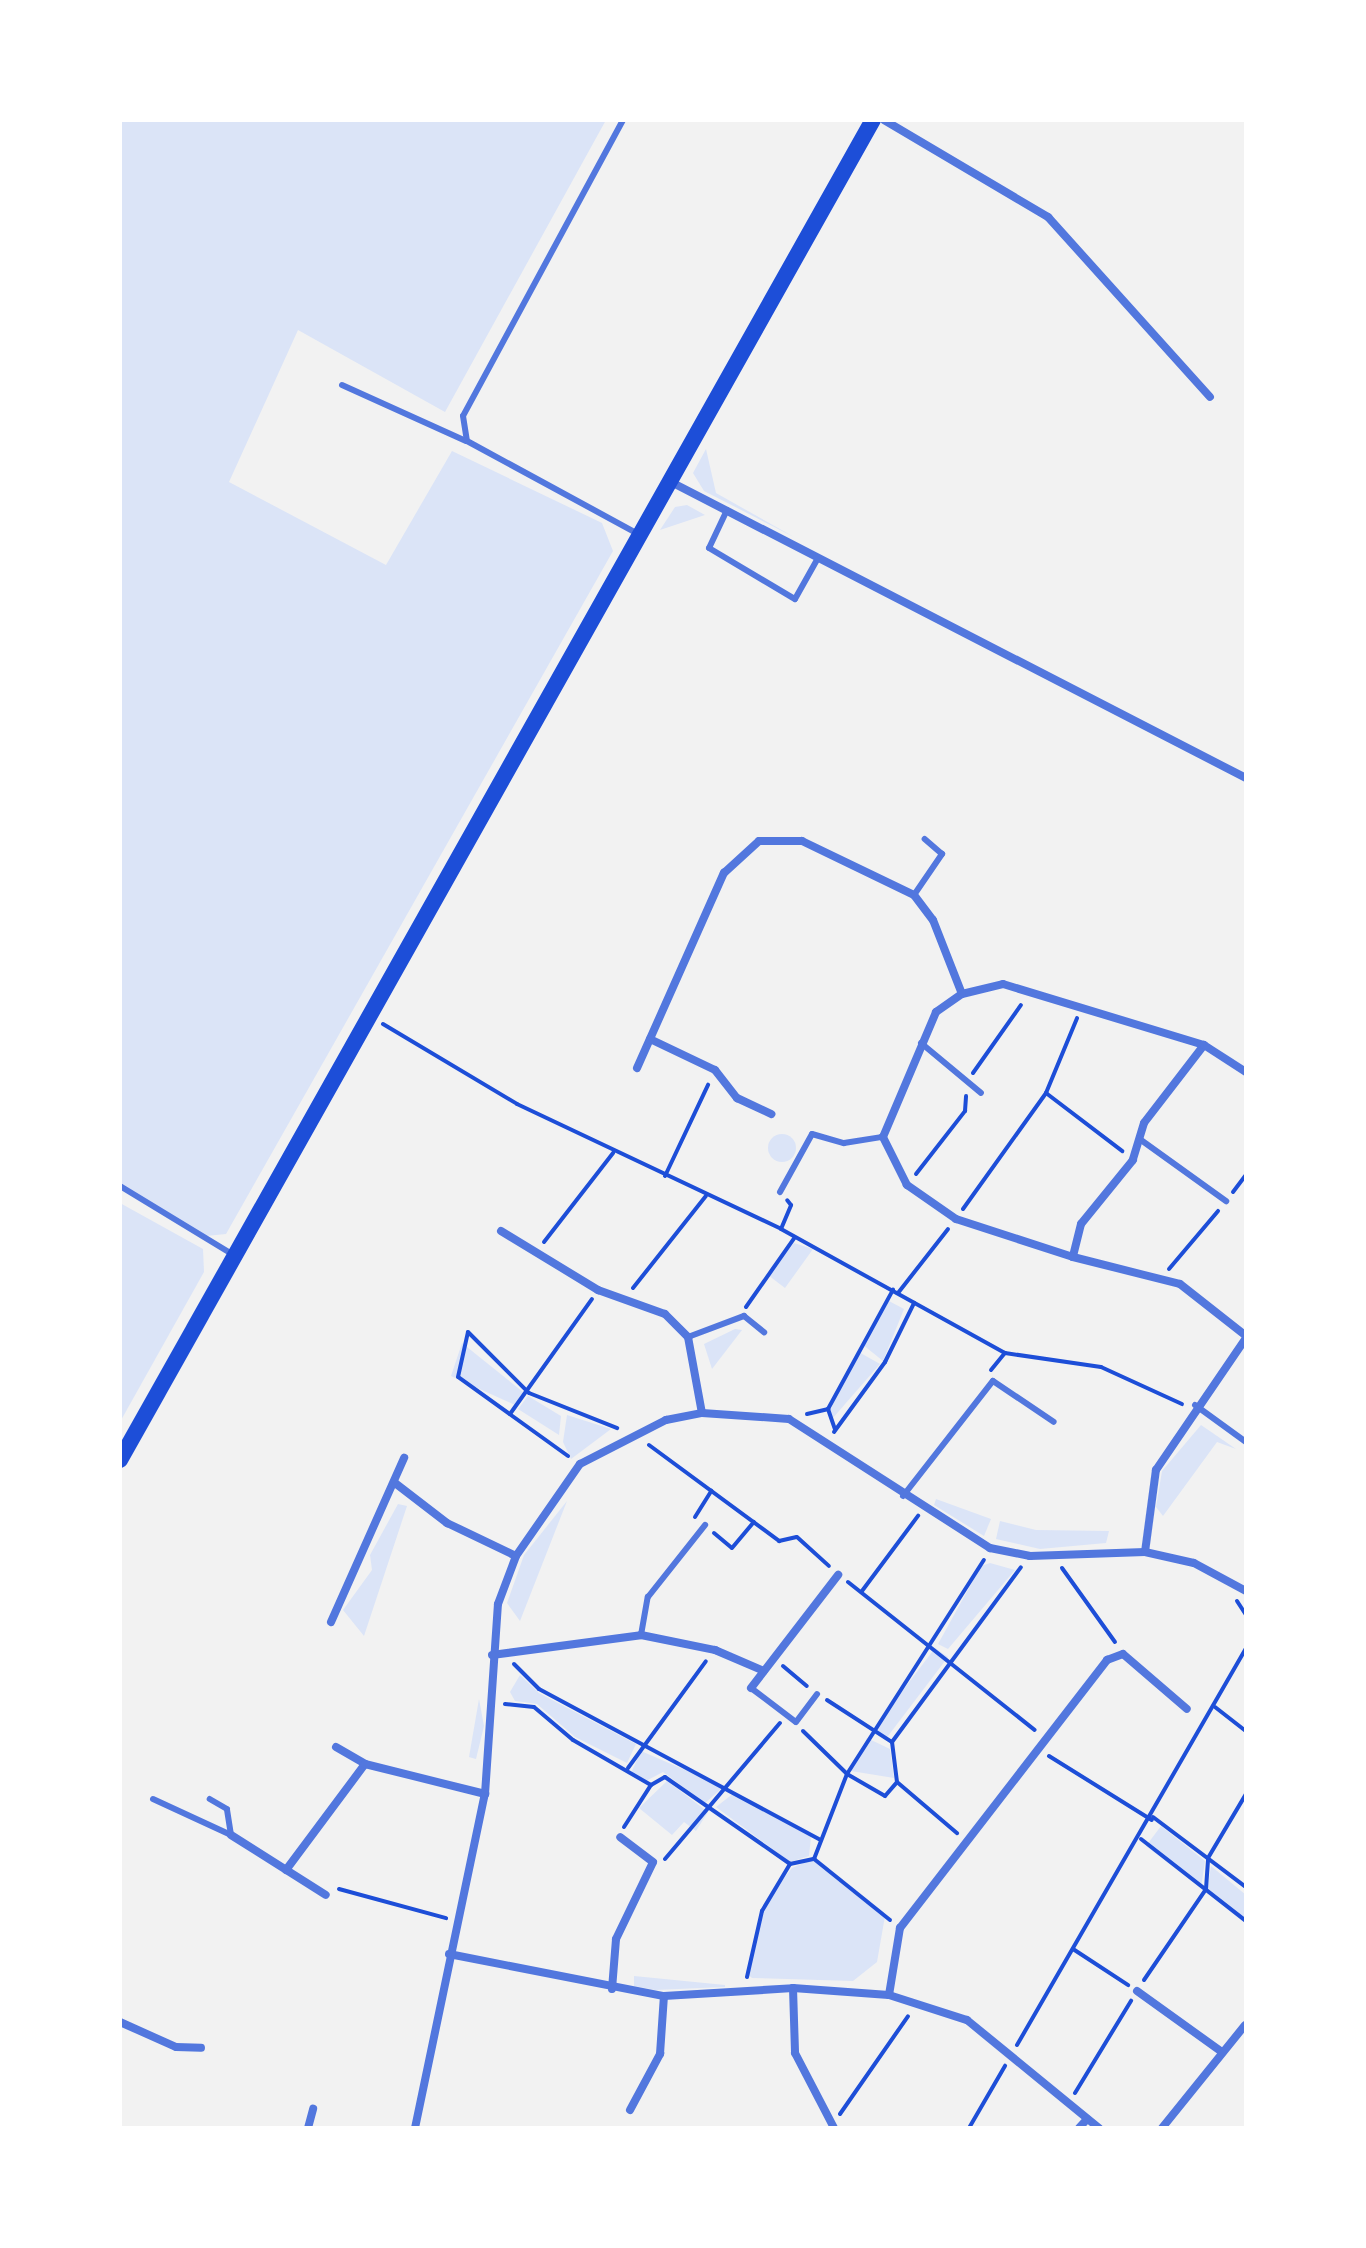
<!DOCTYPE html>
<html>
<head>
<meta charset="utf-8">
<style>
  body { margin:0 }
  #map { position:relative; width:1366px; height:2248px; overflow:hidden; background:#f2f2f2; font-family:Poppins,sans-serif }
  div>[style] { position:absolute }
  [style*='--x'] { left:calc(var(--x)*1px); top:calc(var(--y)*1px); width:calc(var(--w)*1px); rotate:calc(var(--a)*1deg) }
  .green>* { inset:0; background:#dbe4f7 }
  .round { border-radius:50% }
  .path>* { height:4px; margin:-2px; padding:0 2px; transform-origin:2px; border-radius:2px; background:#1d4ed8 }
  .service>* { height:6px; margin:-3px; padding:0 3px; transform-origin:3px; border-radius:3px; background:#5277de }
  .minor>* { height:8px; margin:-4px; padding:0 4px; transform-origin:4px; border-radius:4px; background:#5277de }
  .secondary>* { height:16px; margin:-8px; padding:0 8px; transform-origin:8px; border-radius:8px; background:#1d4ed8 }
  span { translate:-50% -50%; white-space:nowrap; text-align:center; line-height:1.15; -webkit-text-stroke:6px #fff; paint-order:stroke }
  .frame { position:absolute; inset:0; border:122px solid #fff; pointer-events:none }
</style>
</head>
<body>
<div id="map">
  <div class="green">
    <i style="clip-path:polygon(120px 120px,606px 120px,445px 412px,298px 330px,229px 482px,386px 565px,452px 451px,602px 523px,613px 551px,226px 1234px,206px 1236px,120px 1188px)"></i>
    <i style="clip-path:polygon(706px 449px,716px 493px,794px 537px,704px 491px,693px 473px)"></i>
    <i style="clip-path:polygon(687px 505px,705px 515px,660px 530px,675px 507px)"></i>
    <i class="round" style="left:768px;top:1134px;width:28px;height:28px"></i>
    <i style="clip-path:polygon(120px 1203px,203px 1249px,204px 1272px,120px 1422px)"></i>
    <i style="clip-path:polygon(794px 1243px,813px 1249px,785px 1288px,768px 1275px)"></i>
    <i style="clip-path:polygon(889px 1301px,904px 1309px,883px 1361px,862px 1344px)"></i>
    <i style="clip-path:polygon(735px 1329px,742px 1330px,712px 1369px,704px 1344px)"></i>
    <i style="clip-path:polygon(462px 1343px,523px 1392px,515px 1405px,451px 1376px)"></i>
    <i style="clip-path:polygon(857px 1351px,880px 1364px,832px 1419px,830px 1411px)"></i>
    <i style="clip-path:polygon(528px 1396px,561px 1416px,559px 1435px,518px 1409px)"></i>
    <i style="clip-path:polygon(567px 1415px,611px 1429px,571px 1459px,563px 1442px)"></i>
    <i style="clip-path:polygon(1201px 1425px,1236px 1449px,1217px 1442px,1163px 1516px,1156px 1507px,1162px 1471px)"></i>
    <i style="clip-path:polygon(936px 1499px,991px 1519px,984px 1536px,934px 1505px)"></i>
    <i style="clip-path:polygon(567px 1501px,520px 1621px,507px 1603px,524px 1555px)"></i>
    <i style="clip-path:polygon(398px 1504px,407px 1506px,364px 1636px,343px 1610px,372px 1570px,370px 1555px)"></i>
    <i style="clip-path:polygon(1000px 1521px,1036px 1530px,1109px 1531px,1106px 1543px,1040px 1549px,996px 1539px)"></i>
    <i style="clip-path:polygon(990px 1563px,1015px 1570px,948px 1649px,938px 1644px,943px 1635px,981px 1566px)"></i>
    <i style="clip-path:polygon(935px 1648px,948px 1657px,885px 1740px,872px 1731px)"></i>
    <i style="clip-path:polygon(520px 1675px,539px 1693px,636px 1744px,627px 1763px,575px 1737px,537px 1704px,515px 1701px,510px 1692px)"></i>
    <i style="clip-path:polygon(479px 1699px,484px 1726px,476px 1759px,469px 1757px)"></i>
    <i style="clip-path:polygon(867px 1738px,890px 1749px,894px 1778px,851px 1771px)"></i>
    <i style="clip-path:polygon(641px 1751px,720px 1785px,721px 1789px,705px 1803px,663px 1772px,644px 1782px,631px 1773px)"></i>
    <i style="clip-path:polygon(667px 1781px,708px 1812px,696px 1831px,684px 1822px,672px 1835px,639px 1808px)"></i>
    <i style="clip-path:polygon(734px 1793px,811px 1837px,809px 1856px,790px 1862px,716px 1807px)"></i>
    <i style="clip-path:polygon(1161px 1826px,1205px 1861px,1201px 1888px,1146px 1846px)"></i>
    <i style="clip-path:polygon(813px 1859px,885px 1916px,877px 1962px,853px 1981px,752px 1978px,746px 1973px,768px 1898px,792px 1868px)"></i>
    <i style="clip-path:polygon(1211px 1866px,1246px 1895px,1246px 1924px,1207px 1893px)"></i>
    <i style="clip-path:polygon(634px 1976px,725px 1985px,725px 1987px,655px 1990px,634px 1986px)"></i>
  </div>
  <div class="path">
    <i style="--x:383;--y:1024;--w:156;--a:30.8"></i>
    <i style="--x:517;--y:1104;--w:292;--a:25.3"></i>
    <i style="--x:781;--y:1229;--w:256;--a:29"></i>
    <i style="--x:1005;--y:1353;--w:97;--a:8.3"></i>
    <i style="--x:1101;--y:1367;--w:89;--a:24.6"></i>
    <i style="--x:973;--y:1073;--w:83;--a:-54.8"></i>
    <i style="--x:1046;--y:1093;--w:96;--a:37.3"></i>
    <i style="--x:916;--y:1174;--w:80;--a:-52.1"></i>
    <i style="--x:965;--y:1111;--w:15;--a:-86"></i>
    <i style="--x:665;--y:1176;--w:101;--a:-64.7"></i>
    <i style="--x:1233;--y:1192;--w:21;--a:-53"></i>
    <i style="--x:963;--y:1209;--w:143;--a:-54.4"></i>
    <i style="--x:1046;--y:1093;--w:81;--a:-67.5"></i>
    <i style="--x:781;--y:1229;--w:26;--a:-67"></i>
    <i style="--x:791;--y:1205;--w:6;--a:-129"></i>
    <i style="--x:544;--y:1242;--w:113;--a:-52.2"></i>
    <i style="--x:1169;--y:1269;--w:76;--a:-49.8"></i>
    <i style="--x:633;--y:1288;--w:117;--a:-51.6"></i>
    <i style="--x:898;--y:1293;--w:81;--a:-52"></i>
    <i style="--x:746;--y:1307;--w:85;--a:-55"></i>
    <i style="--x:991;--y:1370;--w:22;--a:-51"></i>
    <i style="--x:828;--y:1409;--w:21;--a:71"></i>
    <i style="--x:510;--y:1414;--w:141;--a:-54.5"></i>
    <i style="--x:807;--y:1414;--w:22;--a:-13"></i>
    <i style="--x:828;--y:1409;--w:136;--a:-61.4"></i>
    <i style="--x:834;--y:1432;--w:87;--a:-53.9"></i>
    <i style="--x:885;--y:1362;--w:66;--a:-63.8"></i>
    <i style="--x:649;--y:1445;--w:162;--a:36.4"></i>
    <i style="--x:779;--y:1541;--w:18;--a:-13"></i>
    <i style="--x:797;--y:1537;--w:43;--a:42.2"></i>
    <i style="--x:568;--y:1456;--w:135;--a:-144.3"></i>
    <i style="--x:458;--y:1377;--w:46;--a:-77.5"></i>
    <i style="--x:468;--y:1332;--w:86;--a:45"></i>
    <i style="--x:529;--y:1393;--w:95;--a:21.7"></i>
    <i style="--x:695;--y:1517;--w:31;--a:-58"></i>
    <i style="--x:714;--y:1533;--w:23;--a:40"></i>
    <i style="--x:732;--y:1548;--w:34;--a:-50"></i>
    <i style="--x:1062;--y:1568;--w:91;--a:54.4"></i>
    <i style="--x:848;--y:1582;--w:238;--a:38.4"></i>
    <i style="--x:862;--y:1591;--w:94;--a:-53.3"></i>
    <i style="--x:1237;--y:1601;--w:17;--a:57"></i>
    <i style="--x:514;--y:1664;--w:35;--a:45"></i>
    <i style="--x:539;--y:1689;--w:318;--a:28.2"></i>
    <i style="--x:783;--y:1666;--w:31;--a:40"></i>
    <i style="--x:827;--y:1700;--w:77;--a:32.9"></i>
    <i style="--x:505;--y:1704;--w:29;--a:6"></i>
    <i style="--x:534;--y:1707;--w:51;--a:40.2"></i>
    <i style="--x:573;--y:1740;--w:90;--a:30"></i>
    <i style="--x:651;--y:1785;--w:16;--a:-30"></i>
    <i style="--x:665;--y:1777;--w:152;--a:34.8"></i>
    <i style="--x:1215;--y:1707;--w:39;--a:38"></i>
    <i style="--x:803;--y:1731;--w:62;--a:44.3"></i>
    <i style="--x:847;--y:1774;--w:44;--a:30.1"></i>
    <i style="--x:885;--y:1796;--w:18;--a:-49"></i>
    <i style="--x:897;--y:1782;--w:79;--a:40.4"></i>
    <i style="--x:1049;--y:1756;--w:121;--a:31.9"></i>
    <i style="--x:628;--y:1768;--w:132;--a:-53.9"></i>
    <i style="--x:897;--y:1782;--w:40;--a:-97.1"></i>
    <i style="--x:892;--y:1742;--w:217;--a:-53.6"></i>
    <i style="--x:1153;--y:1817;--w:116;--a:37"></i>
    <i style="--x:624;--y:1827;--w:50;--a:-57.3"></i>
    <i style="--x:1141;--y:1839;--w:133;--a:38"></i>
    <i style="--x:665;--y:1859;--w:178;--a:-49.8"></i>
    <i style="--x:339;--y:1889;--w:111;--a:15.2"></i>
    <i style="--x:890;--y:1920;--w:97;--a:-141.2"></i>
    <i style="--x:814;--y:1859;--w:91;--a:-68.8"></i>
    <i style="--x:847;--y:1774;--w:254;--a:-57.4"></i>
    <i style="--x:1073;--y:1949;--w:66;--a:33.2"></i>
    <i style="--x:747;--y:1977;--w:68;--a:-77.2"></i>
    <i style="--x:762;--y:1911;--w:55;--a:-59.2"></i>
    <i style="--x:790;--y:1864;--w:25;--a:-12"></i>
    <i style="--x:1144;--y:1980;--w:110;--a:-55.7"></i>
    <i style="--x:1206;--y:1889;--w:31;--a:-86"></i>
    <i style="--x:1208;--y:1858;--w:74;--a:-59.3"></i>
    <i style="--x:1017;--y:2045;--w:458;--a:-60"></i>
    <i style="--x:1075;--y:2093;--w:108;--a:-58.7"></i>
    <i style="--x:840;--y:2114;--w:119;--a:-55.2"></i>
    <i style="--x:969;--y:2128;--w:72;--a:-59.9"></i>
  </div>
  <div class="service">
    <i style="--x:623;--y:120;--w:336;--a:118.4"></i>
    <i style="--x:463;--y:416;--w:25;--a:81"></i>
    <i style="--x:467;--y:441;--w:195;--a:28.5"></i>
    <i style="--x:342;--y:385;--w:136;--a:24.3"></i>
    <i style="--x:727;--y:510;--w:42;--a:115.3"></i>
    <i style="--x:709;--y:548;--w:100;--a:30.7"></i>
    <i style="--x:795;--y:599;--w:47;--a:-60.7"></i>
    <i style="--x:914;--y:895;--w:50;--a:-55.7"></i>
    <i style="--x:942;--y:854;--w:23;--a:-139"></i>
    <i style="--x:921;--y:1043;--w:78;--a:39.8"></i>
    <i style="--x:1141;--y:1140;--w:105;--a:35.7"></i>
    <i style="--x:120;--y:1186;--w:131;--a:31.3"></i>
    <i style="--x:780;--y:1192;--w:66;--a:-61.1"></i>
    <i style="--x:812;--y:1134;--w:33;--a:16"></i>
    <i style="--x:844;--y:1143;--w:39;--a:-9"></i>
    <i style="--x:688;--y:1337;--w:60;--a:-20.6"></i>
    <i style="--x:744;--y:1316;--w:26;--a:39"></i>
    <i style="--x:1195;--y:1405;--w:63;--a:36"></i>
    <i style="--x:903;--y:1496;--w:146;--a:-52"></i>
    <i style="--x:993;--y:1381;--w:73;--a:33.9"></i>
    <i style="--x:641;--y:1635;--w:39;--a:-80"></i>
    <i style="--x:648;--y:1597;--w:92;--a:-51.6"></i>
    <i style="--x:751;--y:1688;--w:56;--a:37.1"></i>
    <i style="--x:796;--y:1722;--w:35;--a:-53"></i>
    <i style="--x:153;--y:1799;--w:86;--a:24.8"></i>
    <i style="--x:231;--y:1835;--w:26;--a:-99"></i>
    <i style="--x:227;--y:1809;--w:20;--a:-150"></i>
  </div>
  <div class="minor">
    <i style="--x:884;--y:120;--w:191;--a:30.6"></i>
    <i style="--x:1048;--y:217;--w:242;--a:48"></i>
    <i style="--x:671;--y:482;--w:647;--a:27.24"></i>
    <i style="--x:650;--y:1039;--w:72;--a:25.5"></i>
    <i style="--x:715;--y:1070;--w:36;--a:52"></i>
    <i style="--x:737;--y:1098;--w:38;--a:25"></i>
    <i style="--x:1204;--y:1045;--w:98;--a:127.6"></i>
    <i style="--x:1144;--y:1123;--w:39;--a:107"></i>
    <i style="--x:1133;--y:1160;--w:82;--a:129.1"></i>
    <i style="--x:1081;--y:1224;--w:34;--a:104"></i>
    <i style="--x:1073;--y:1257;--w:123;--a:-162"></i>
    <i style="--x:956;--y:1219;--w:60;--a:-145.2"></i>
    <i style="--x:907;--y:1185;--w:54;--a:-116.6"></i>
    <i style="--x:883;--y:1137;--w:136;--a:-67"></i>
    <i style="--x:936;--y:1012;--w:32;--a:-35"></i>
    <i style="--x:962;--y:994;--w:42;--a:-13.7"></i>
    <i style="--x:1003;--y:984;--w:210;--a:16.9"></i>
    <i style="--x:1204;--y:1045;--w:50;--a:32.7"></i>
    <i style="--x:637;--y:1068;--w:214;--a:-66"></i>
    <i style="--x:724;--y:873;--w:47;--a:-42.4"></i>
    <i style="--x:759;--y:841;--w:43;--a:0"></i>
    <i style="--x:802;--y:841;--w:124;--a:25.7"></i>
    <i style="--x:914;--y:895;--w:31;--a:53"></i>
    <i style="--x:933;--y:920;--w:79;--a:68.6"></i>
    <i style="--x:501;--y:1231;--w:114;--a:31.3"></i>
    <i style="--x:598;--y:1290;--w:71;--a:19.7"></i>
    <i style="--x:665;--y:1314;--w:33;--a:45"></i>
    <i style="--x:688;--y:1337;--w:77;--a:79.6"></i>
    <i style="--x:1073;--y:1257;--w:110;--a:14.2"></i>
    <i style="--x:1180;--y:1284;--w:84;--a:38.2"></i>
    <i style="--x:395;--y:1483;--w:66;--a:37.6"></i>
    <i style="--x:447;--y:1523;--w:76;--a:25.6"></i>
    <i style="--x:1145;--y:1552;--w:83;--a:-82.4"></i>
    <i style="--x:1156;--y:1470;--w:160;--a:-55.7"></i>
    <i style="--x:331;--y:1622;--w:180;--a:-66"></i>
    <i style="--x:492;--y:1655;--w:150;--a:-7.6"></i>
    <i style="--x:641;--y:1635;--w:76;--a:11.5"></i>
    <i style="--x:715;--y:1650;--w:53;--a:23.2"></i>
    <i style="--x:751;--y:1688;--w:143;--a:-52.4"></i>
    <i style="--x:336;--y:1747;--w:34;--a:30"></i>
    <i style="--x:231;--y:1835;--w:112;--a:32.3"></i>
    <i style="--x:286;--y:1870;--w:132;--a:-53.3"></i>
    <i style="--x:365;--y:1764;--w:124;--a:14"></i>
    <i style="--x:449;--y:1954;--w:219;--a:11.1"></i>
    <i style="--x:664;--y:1996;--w:129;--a:-3.5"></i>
    <i style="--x:793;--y:1988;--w:96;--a:4.2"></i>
    <i style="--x:889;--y:1995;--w:82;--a:17.8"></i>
    <i style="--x:967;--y:2020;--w:171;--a:39.3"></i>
    <i style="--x:793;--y:1988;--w:65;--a:88.2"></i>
    <i style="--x:795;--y:2053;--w:85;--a:62.5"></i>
    <i style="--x:612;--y:1989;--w:50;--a:-85.4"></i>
    <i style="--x:616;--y:1939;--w:85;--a:-64.3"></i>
    <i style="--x:653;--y:1862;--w:41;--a:-142.9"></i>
    <i style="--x:1137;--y:1991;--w:105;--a:35.7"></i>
    <i style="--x:889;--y:1995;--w:68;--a:-80.7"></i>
    <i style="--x:900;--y:1928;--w:339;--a:-52.3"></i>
    <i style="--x:1107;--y:1660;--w:17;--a:-21"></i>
    <i style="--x:1123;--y:1654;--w:84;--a:40.7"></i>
    <i style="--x:120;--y:2022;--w:61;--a:24.1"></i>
    <i style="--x:176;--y:2047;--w:25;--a:2"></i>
    <i style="--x:630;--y:2110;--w:64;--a:-61.8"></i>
    <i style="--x:660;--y:2054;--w:58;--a:-86.1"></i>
    <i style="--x:308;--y:2128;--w:20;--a:-75"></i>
    <i style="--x:415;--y:2128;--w:341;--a:-78.2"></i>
    <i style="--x:485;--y:1794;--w:190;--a:-86.1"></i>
    <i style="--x:498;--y:1604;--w:51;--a:-69.4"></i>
    <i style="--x:516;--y:1556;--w:112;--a:-55.2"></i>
    <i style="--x:580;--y:1464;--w:97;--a:-27.1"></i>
    <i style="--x:666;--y:1420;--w:37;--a:-11"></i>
    <i style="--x:702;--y:1413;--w:87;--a:3.9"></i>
    <i style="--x:789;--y:1419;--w:239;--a:32.7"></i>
    <i style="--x:990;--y:1548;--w:41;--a:11.3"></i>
    <i style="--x:1030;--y:1556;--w:115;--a:-2"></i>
    <i style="--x:1145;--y:1552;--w:50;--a:12.7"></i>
    <i style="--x:1194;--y:1563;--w:59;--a:28.3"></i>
    <i style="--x:1079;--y:2128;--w:12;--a:-48"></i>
    <i style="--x:1162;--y:2128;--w:132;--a:-51.1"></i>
  </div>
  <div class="secondary">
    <i style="--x:120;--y:1460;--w:1537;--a:-60.67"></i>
  </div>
  <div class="frame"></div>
</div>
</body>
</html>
